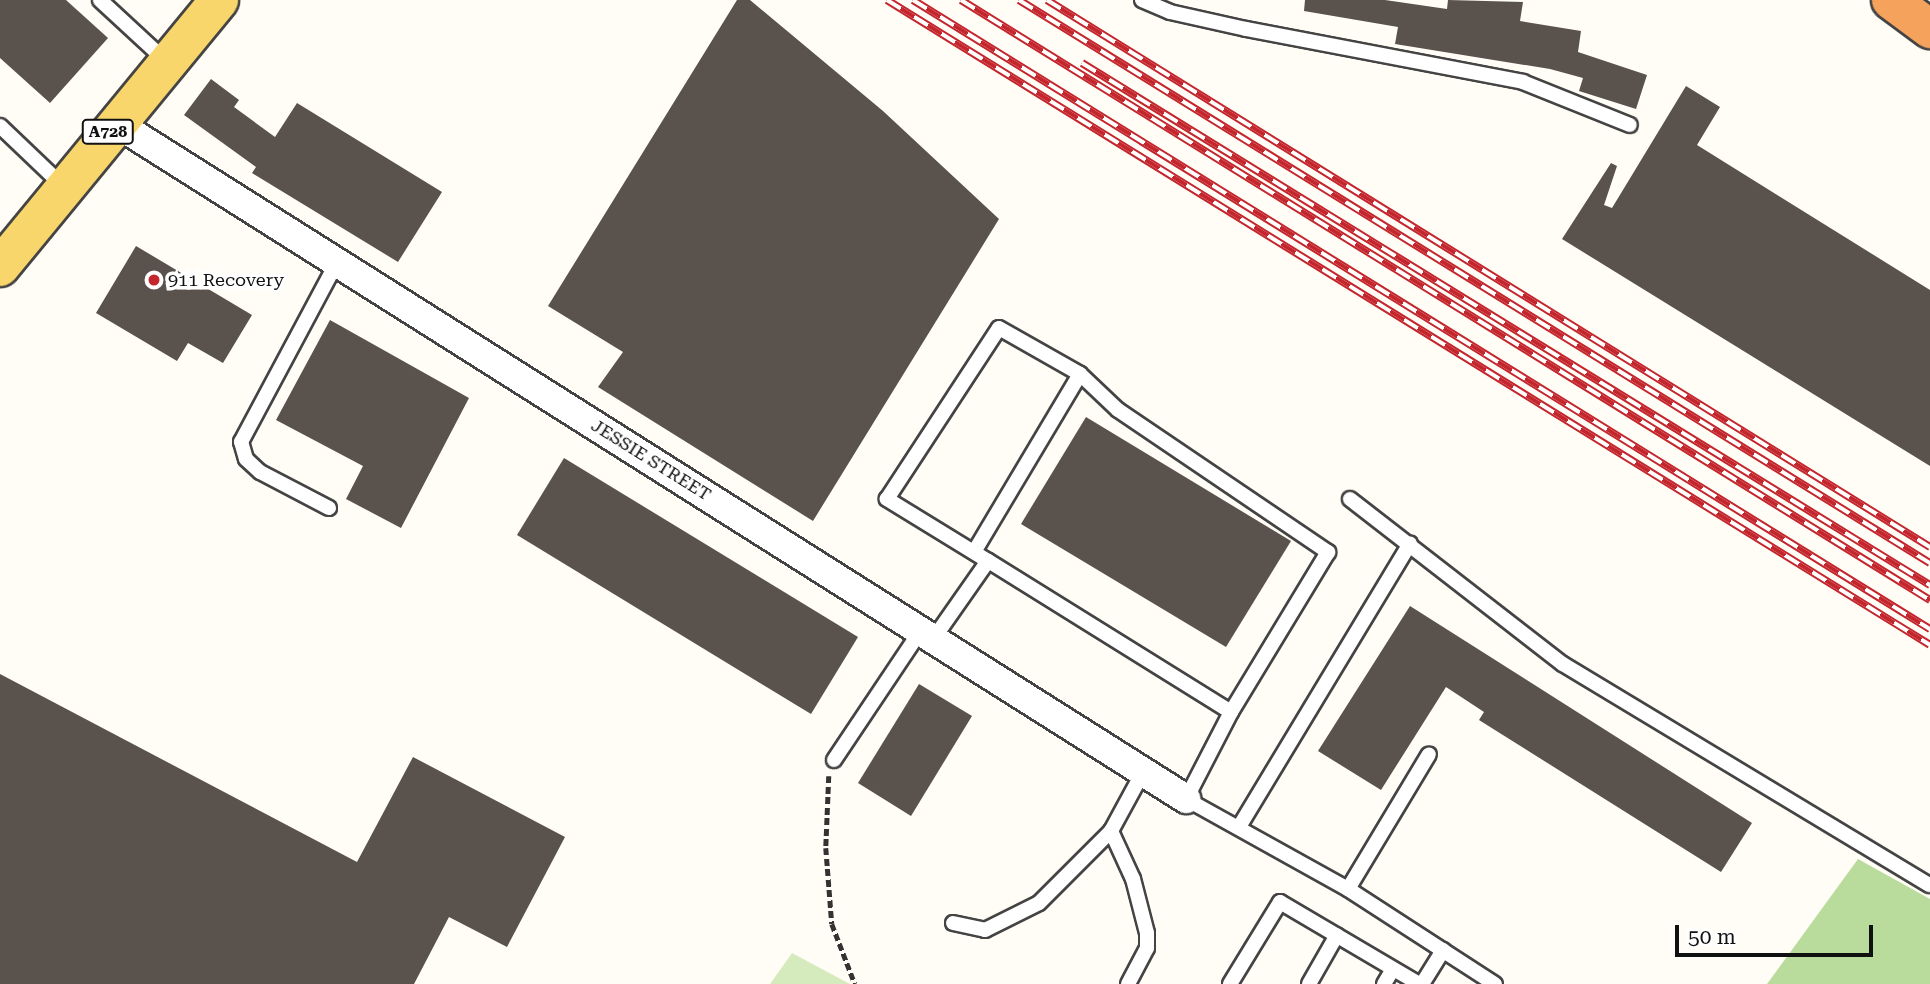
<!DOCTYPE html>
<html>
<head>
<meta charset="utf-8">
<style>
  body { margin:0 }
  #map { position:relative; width:1930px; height:984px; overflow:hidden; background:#fffdf5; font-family:"Roboto Serif",serif }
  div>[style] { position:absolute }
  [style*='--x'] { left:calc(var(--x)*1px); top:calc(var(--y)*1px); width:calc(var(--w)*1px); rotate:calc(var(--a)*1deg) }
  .green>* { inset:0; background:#d5ebbd }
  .forest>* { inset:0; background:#b9dc9c }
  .building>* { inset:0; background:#5a524d }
  .path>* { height:4.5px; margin-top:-2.25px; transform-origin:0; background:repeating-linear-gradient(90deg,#333 0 7px,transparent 0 10.5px) }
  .roads { filter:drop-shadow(2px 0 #444) drop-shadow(-2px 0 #444) drop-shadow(0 2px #444) drop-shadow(0 -2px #444) }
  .service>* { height:14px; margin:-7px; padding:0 7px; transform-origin:7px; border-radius:7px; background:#fff }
  .minor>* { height:28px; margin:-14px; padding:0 14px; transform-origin:14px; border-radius:14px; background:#fff }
  .primary>* { height:38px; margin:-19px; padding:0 19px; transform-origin:19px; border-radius:19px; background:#f9d66b }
  .motorway>* { height:38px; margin:-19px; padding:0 19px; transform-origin:19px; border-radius:19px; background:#f5a25d }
  .rail>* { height:8px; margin-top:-4px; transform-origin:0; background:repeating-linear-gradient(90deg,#fff 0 16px,#c4262e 0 32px); box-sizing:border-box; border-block:2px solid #c4262e }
  .dots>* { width:19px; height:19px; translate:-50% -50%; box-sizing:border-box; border:4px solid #fff; border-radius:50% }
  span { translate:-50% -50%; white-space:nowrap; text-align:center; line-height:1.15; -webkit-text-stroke:7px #fff; paint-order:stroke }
  .shield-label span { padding:2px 5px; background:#fff; border:2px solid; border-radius:5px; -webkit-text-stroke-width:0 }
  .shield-label { font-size:16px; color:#111; font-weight:700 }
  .poi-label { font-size:18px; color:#111 }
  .left { translate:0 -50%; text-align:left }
  .street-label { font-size:18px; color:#111 }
  .scale { position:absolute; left:1675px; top:925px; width:198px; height:32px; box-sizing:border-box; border:4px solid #111; border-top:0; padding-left:9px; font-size:21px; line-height:24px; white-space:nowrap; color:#111; -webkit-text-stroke:5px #fff; paint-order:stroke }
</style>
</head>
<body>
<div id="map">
  <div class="green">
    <i style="clip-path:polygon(792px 953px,850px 984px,770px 984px)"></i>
  </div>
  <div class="forest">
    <i style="clip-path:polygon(1858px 859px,1930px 899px,1930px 984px,1767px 984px)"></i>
  </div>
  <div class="building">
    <i style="clip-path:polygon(0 0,66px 0,108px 38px,50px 103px,0 58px)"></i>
    <i style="clip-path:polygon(737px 0,750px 0,883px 111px,999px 219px,813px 521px,598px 387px,623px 352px,548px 306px)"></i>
    <i style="clip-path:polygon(1305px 0,1385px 0,1447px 9px,1448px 0,1523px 2px,1520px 21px,1581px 31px,1578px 52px,1647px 75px,1636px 109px,1579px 91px,1583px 78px,1550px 69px,1395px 44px,1398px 27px,1304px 11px)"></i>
    <i style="clip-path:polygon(211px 79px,239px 100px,234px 107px,275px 137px,297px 103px,442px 192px,398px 262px,252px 173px,256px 167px,184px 115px)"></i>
    <i style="clip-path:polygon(1686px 86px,1720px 107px,1697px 145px,1930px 290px,1930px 466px,1562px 239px,1611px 163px,1617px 166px,1604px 205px,1612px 208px)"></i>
    <i style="clip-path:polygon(136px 246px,252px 315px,223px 363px,188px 343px,177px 361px,96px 313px)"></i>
    <i style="clip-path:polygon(330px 320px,469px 398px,401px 528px,346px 499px,363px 466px,276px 420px)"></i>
    <i style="clip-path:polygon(1086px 417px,1291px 541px,1226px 647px,1021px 524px)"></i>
    <i style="clip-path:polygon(564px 458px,858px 637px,811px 714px,517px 535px)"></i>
    <i style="clip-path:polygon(1410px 606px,1752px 823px,1721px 872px,1479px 720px,1484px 712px,1446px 687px,1381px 790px,1318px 751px)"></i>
    <i style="clip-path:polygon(0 674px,357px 862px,413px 757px,565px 837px,507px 947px,449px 917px,414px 984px,0 984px)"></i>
    <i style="clip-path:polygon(919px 684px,972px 716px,911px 816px,858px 783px)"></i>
  </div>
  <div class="path">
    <i style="--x:829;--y:776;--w:72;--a:92.4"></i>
    <i style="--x:826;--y:848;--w:76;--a:85.5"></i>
    <i style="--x:832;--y:924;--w:64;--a:69"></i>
  </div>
  <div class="roads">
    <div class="service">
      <i style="--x:100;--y:0;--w:90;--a:42.7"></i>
      <i style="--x:1142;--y:0;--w:30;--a:23"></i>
      <i style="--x:1170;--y:12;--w:78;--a:12.6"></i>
      <i style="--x:1246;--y:29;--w:282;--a:10.8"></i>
      <i style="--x:1523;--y:82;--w:115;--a:21.9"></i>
      <i style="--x:0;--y:126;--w:87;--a:43.6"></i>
      <i style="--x:1350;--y:499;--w:269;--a:37.8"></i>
      <i style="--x:1563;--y:664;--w:428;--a:31.1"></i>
      <i style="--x:329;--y:508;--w:78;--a:-152.4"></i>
      <i style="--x:260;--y:472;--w:19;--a:-137"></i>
      <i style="--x:246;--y:459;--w:18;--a:-106"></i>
      <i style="--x:241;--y:442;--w:204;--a:-61.9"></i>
      <i style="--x:974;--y:552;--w:207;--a:-59.2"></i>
      <i style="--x:934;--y:638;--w:94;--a:-55"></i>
      <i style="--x:988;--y:561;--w:119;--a:-148.5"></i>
      <i style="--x:887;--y:499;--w:204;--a:-56.8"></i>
      <i style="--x:999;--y:328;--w:93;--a:29.6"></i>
      <i style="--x:1080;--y:374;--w:52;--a:43.5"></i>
      <i style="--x:1118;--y:410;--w:254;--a:34.1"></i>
      <i style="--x:1328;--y:552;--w:187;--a:121.2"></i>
      <i style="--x:1231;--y:712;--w:286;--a:-148.1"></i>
      <i style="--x:1231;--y:712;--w:98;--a:117.3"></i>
      <i style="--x:1186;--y:799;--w:185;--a:29.1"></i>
      <i style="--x:1348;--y:889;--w:175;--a:32.9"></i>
      <i style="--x:834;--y:760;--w:156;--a:-56.2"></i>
      <i style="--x:1239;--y:827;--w:331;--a:-58.9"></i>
      <i style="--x:1348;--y:889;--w:157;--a:-59"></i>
      <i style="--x:953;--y:923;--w:33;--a:12"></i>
      <i style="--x:985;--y:930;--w:60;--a:-26.6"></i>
      <i style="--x:1039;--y:903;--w:102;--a:-45"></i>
      <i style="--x:1128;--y:984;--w:41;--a:-62.2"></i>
      <i style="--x:1147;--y:948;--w:15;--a:-90"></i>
      <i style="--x:1147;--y:933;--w:56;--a:-104.5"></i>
      <i style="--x:1133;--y:879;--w:53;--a:-114.6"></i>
      <i style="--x:1111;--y:831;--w:67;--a:-61.5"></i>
      <i style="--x:1230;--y:984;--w:96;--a:-58.6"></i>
      <i style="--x:1280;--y:902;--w:161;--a:30.5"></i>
      <i style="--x:1309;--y:984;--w:56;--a:-60.3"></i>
      <i style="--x:1384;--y:984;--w:17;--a:-59"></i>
      <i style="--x:1422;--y:984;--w:40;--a:-58"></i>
    </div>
    <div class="minor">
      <i style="--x:116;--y:123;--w:1266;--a:32.28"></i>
    </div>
    <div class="primary">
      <i style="--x:0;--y:267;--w:345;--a:-50.6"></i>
    </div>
    <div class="motorway">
      <i style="--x:1891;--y:0;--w:49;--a:36.6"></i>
    </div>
  </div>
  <div class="rail">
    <i style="--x:887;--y:0;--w:1226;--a:31.73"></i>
    <i style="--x:913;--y:0;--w:1196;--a:31.74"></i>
    <i style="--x:961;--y:0;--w:1140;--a:31.77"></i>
    <i style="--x:1019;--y:0;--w:1071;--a:31.72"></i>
    <i style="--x:1047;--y:0;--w:1039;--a:31.78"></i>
    <i style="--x:1082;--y:63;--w:996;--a:31.62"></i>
  </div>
  <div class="dots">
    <i style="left:154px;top:280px;background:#c4262e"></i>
  </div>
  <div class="shield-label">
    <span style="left:108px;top:132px">A728</span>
  </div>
  <div class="poi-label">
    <span class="left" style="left:168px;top:280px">911 Recovery</span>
  </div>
  <div class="street-label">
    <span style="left:651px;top:460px;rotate:32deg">JESSIE STREET</span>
  </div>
  <div class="scale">50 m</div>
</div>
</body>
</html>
